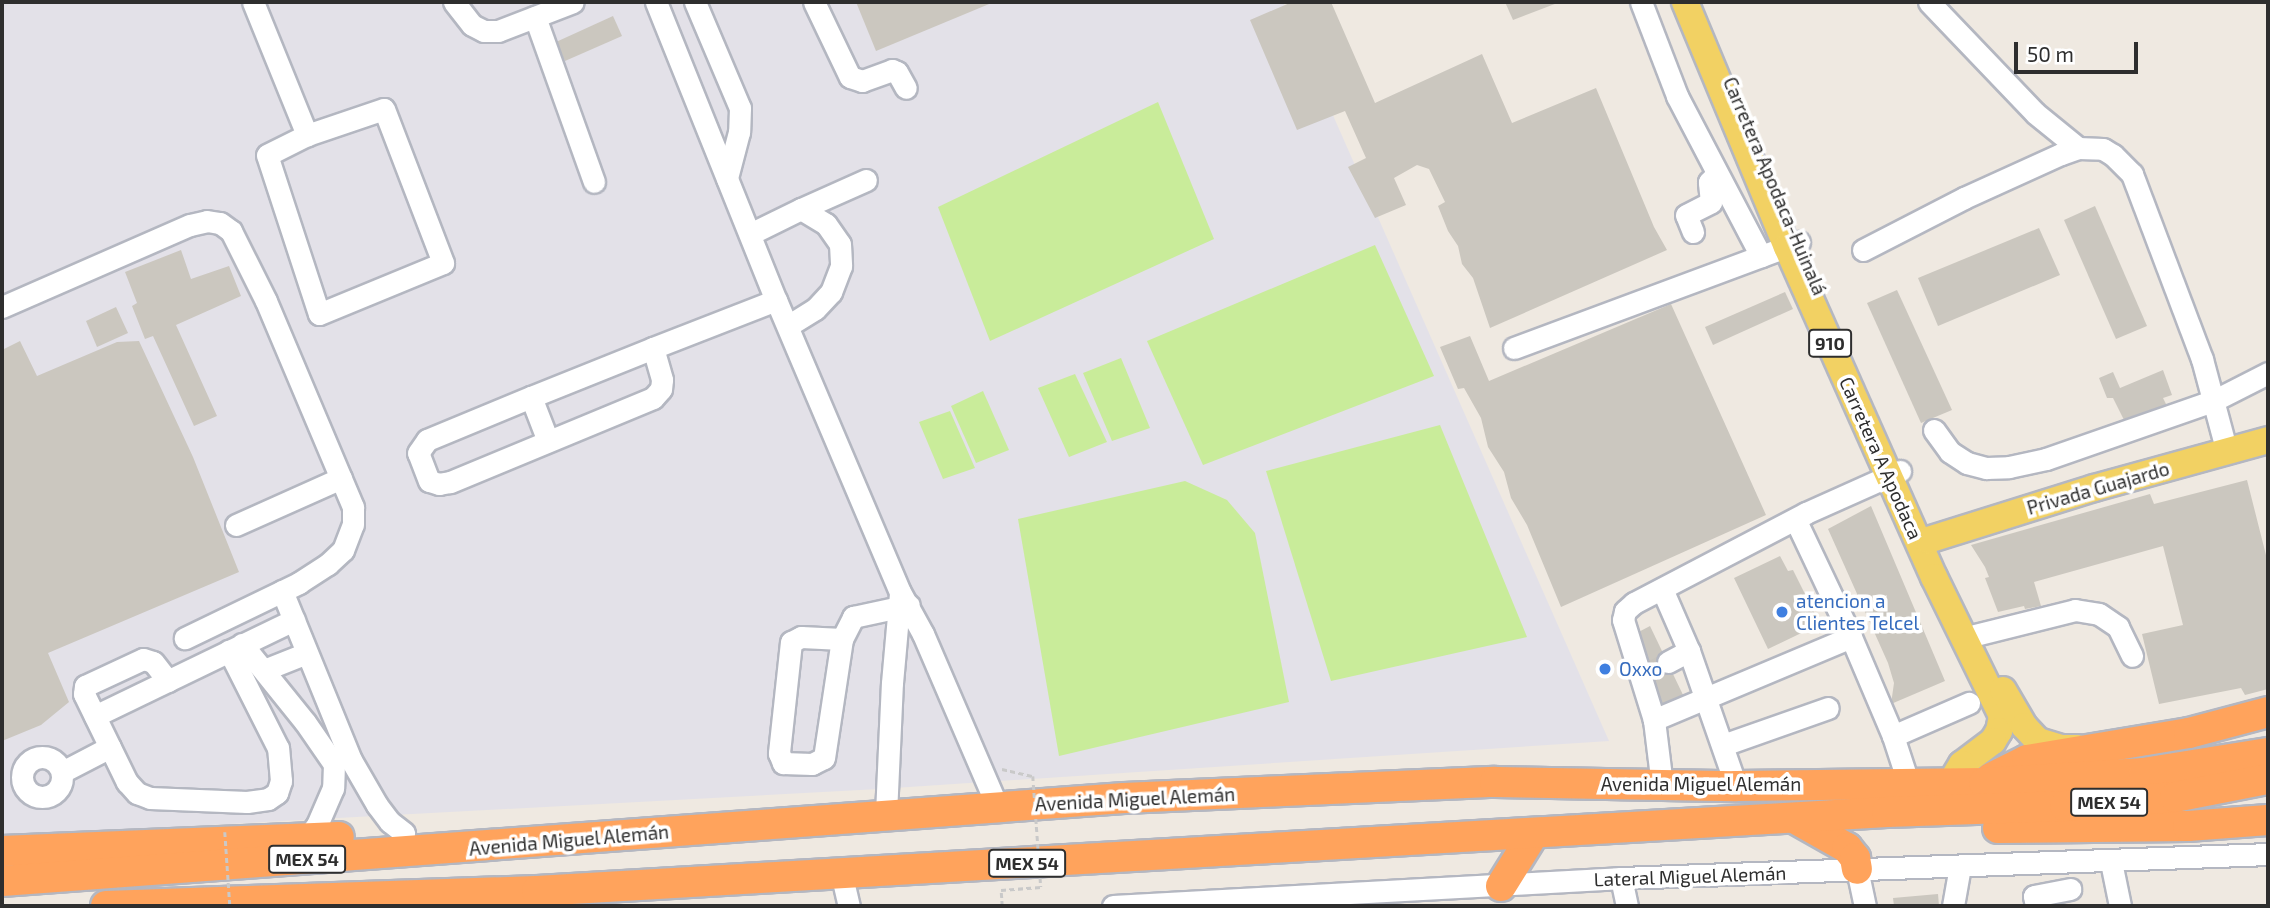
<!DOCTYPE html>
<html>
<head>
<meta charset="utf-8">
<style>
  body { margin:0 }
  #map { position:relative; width:2270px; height:908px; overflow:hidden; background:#efe9e1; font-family:"Exo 2",sans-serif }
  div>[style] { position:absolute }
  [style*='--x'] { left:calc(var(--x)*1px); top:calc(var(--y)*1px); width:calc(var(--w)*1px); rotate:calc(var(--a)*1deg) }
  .industrial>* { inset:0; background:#e3e1e8 }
  .pitch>* { inset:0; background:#c9ec9a }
  .building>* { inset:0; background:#cbc7bf }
  .minor-tunnel>* { height:21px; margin-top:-10.5px; transform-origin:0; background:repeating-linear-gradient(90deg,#c8c4bd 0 21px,transparent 0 31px) }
  .path>* { height:2.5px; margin-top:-1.25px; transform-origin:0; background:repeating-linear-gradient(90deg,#c9c9c9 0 5px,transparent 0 8.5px) }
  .roads { filter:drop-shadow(2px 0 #b4b7c1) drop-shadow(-2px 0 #b4b7c1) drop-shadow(0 2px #b4b7c1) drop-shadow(0 -2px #b4b7c1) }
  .minor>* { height:21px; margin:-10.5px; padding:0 10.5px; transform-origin:10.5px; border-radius:10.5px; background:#fff }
  .minor>.ring { margin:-10.5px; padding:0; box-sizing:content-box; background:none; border:21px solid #fff; border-radius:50% }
  .major>* { height:26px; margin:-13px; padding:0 13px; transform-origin:13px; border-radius:13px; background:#f2d163 }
  .highway>* { height:30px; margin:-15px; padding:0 15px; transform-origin:15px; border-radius:15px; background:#ffa35c }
  .path-bridge>* { height:2.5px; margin-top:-1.25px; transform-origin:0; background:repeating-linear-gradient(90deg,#c9c9c9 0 5px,transparent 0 8.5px) }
  .dots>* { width:19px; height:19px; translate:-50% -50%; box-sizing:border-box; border:4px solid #fff; border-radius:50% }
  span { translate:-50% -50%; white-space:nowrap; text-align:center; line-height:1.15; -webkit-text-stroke:7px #fff; paint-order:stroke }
  .shield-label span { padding:2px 5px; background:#fff; border:2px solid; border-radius:5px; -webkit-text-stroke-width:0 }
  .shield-label { font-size:18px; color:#2e2e2e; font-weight:700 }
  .street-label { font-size:19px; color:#2e2e2e }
  .shop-label { font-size:19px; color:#366cbe }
  .left { translate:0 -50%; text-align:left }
  .frame { position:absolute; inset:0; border:4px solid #2e2e2e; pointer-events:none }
  .scale { position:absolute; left:2014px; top:42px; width:124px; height:32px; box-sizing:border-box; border:4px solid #2e2e2e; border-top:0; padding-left:9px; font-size:21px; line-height:24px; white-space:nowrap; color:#2e2e2e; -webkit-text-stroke:5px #fff; paint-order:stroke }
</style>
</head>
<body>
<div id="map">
  <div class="industrial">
    <i style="clip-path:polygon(2px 2px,1283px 2px,1609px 741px,879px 789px,2px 836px)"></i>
  </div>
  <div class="pitch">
    <i style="clip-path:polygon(1158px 102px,1214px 239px,990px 341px,938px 207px)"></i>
    <i style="clip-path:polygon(1375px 245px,1434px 376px,1203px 465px,1147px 341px)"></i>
    <i style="clip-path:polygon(1121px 358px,1150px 428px,1112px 441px,1083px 373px)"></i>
    <i style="clip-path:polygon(1075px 374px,1107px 442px,1069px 457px,1038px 388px)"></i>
    <i style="clip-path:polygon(983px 391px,1009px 450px,976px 463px,951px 406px)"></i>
    <i style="clip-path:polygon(950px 411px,975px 468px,943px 479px,919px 422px)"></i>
    <i style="clip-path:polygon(1440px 425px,1527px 637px,1331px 681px,1266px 471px)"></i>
    <i style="clip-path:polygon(1185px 481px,1227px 500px,1255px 533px,1289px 702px,1059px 756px,1018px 519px)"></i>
  </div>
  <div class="building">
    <i style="clip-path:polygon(856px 2px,994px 2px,876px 51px)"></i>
    <i style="clip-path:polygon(1292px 2px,1331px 2px,1375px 103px,1482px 54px,1512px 123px,1596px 88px,1654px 227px,1667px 250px,1490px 328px,1473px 278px,1462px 264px,1458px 246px,1448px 231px,1438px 206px,1445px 202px,1429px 169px,1417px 165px,1394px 178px,1406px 205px,1375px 218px,1348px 167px,1366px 158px,1345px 111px,1297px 130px,1250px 20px)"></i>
    <i style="clip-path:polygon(1505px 2px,1560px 2px,1513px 20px)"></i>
    <i style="clip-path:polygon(613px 16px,622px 36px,565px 61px,556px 42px)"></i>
    <i style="clip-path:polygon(2095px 206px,2147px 326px,2116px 339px,2064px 220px)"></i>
    <i style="clip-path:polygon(2039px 228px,2060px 275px,1938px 326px,1918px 278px)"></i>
    <i style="clip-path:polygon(181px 250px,191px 279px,229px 266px,241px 296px,176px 325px,217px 416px,194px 426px,153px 336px,145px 339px,132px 306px,137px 303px,125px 272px)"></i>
    <i style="clip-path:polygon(1897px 290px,1952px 410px,1921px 423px,1867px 303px)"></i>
    <i style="clip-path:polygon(1785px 292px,1793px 309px,1713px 345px,1705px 327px)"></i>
    <i style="clip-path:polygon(1671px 304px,1766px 515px,1561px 607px,1527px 525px,1511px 498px,1504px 472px,1488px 447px,1481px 418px,1464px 388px,1458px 389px,1440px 347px,1470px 336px,1489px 381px)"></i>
    <i style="clip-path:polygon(116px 307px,128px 333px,97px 347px,86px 321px)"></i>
    <i style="clip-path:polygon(20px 341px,37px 376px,117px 342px,139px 341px,193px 457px,239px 572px,48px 653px,69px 702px,41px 725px,2px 741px,2px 350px)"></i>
    <i style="clip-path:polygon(2163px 370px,2172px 395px,2163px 398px,2167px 406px,2125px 422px,2113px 398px,2107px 398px,2099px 378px,2113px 372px,2120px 388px)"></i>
    <i style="clip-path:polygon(2247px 480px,2268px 563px,2268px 689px,2245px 695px,2241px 688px,2159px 704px,2142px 634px,2183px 625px,2163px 546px,2034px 582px,2041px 606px,2025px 609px,2024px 606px,1998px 612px,1985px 578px,1989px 577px,1985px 567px,1971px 545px,2150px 494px,2154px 504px)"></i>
    <i style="clip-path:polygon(1871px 506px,1945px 681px,1891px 704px,1894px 683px,1888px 663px,1828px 529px)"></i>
    <i style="clip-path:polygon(1780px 556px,1788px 571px,1793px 570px,1820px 624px,1768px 649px,1734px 578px)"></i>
    <i style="clip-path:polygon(1650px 626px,1684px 697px,1664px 707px,1631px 636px)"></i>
    <i style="clip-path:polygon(1938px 894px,1939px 906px,1894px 906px,1893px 898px)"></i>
  </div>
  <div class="minor-tunnel">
    <i style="--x:1648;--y:673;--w:23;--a:-29"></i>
  </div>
  <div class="path">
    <i style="--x:1002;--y:769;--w:32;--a:13"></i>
    <i style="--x:1002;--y:906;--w:16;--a:-94"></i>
    <i style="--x:1001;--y:890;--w:40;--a:-4.3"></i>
  </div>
  <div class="roads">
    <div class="minor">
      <i style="--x:253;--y:2;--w:144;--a:67.9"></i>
      <i style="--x:454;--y:2;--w:29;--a:52"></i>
      <i style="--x:472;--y:25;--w:13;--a:27"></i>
      <i style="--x:484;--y:31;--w:14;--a:0"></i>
      <i style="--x:498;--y:31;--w:80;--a:-21.1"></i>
      <i style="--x:656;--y:2;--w:321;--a:68.1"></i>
      <i style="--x:776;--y:300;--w:317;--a:67"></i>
      <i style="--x:900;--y:592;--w:48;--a:61.3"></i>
      <i style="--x:923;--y:634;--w:187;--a:66.7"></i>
      <i style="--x:695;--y:2;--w:115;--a:67"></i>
      <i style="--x:740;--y:108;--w:24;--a:92"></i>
      <i style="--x:739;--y:132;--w:48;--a:104.6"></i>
      <i style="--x:814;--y:2;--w:83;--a:64.4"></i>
      <i style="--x:850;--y:77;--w:13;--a:18"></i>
      <i style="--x:862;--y:81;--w:32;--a:-20"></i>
      <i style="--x:892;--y:70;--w:5;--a:22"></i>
      <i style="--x:897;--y:72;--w:18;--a:61"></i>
      <i style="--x:1641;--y:2;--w:101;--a:69"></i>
      <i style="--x:1677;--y:96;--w:181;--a:62.3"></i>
      <i style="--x:1929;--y:2;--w:153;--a:46.3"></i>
      <i style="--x:2035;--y:113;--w:55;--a:39.1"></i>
      <i style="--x:535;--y:17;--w:175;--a:70.3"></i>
      <i style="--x:384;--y:109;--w:165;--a:69"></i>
      <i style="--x:443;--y:263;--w:134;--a:157.6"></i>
      <i style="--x:319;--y:314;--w:167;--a:-108.1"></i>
      <i style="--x:267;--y:155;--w:45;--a:-26.6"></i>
      <i style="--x:307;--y:135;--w:81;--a:-18.7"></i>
      <i style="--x:801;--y:209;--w:71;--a:-24"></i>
      <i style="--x:1693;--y:232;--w:18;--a:-112"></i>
      <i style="--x:1686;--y:215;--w:28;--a:-27"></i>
      <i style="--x:1711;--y:202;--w:20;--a:-96"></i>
      <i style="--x:1709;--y:182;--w:11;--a:-45"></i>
      <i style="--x:750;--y:234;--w:57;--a:-26.1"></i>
      <i style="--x:801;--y:209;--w:29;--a:31"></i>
      <i style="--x:826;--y:224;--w:24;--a:55"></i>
      <i style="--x:840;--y:244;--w:22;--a:87"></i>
      <i style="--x:841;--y:266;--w:28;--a:111"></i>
      <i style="--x:831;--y:292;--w:23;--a:133"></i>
      <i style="--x:815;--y:309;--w:32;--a:148"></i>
      <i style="--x:1863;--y:250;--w:114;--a:-27.2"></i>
      <i style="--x:1964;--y:198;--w:107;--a:-24.4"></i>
      <i style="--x:2061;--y:154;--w:18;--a:-19"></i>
      <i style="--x:2078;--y:148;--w:25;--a:2"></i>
      <i style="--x:2103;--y:149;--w:12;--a:31"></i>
      <i style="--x:2113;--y:155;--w:27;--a:45"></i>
      <i style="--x:2132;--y:174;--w:198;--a:69.3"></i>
      <i style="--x:2202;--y:359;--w:96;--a:75"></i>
      <i style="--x:2;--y:307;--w:205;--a:-23.6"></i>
      <i style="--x:190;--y:225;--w:17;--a:-13"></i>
      <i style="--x:207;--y:221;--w:13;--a:9"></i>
      <i style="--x:220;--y:223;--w:14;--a:36"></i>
      <i style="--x:231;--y:231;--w:78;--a:63.4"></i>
      <i style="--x:266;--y:301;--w:224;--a:67.1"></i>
      <i style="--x:353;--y:507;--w:17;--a:90"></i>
      <i style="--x:353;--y:524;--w:28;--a:111"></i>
      <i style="--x:343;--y:550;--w:21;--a:137"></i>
      <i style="--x:328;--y:564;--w:35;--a:147"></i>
      <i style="--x:299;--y:583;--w:127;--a:154.2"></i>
      <i style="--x:653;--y:348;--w:33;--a:74"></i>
      <i style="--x:662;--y:380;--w:9;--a:96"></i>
      <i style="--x:661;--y:389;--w:12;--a:132"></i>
      <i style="--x:653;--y:398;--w:220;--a:157.5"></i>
      <i style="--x:450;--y:482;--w:11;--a:170"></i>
      <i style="--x:439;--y:484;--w:10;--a:-163"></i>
      <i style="--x:429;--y:481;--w:30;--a:-111"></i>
      <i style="--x:418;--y:453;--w:16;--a:-55"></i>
      <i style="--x:427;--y:440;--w:113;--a:-22.5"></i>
      <i style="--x:531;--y:397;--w:131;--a:-21.9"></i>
      <i style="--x:653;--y:348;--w:132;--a:-21.3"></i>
      <i style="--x:1514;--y:348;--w:304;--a:-20.4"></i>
      <i style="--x:531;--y:397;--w:47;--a:68.9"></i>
      <i style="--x:1934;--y:430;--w:27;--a:54"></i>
      <i style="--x:1950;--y:452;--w:20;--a:33"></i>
      <i style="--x:1967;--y:463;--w:20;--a:15"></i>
      <i style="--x:1986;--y:468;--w:23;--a:-2"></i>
      <i style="--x:2009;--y:467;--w:38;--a:-12"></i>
      <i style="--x:2046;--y:459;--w:177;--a:-19.2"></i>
      <i style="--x:2213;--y:401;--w:62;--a:-27"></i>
      <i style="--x:1796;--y:521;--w:128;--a:64.6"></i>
      <i style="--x:1851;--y:637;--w:108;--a:67"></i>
      <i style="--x:1893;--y:736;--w:52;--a:71.9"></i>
      <i style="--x:236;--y:525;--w:115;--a:-24.1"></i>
      <i style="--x:1662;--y:589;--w:68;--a:66.5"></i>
      <i style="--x:1689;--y:651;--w:143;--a:70.8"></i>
      <i style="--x:282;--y:591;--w:183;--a:67.8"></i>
      <i style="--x:351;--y:760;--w:52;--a:60"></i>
      <i style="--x:377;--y:805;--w:21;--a:53"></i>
      <i style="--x:390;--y:822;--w:18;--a:38"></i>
      <i style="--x:1975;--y:635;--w:103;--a:-14"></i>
      <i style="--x:2075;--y:610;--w:24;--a:9"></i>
      <i style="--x:2099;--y:614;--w:23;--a:34"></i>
      <i style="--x:2118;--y:627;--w:32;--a:64"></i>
      <i style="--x:1851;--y:637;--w:214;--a:157.2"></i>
      <i style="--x:1654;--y:720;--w:105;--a:-107.2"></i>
      <i style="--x:1623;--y:620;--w:9;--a:-77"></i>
      <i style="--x:1625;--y:611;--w:12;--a:-42"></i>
      <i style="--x:1634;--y:603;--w:194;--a:-27.6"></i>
      <i style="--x:1806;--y:513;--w:103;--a:-24.1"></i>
      <i style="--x:842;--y:639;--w:41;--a:-177.2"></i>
      <i style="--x:801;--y:637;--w:11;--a:153"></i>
      <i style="--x:791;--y:642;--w:112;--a:96.2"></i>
      <i style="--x:779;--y:753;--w:11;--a:68"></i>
      <i style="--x:783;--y:763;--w:29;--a:2"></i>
      <i style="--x:812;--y:764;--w:13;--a:-27"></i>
      <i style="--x:824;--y:758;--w:120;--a:-81.4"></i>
      <i style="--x:842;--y:639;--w:25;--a:-63"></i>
      <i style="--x:853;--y:617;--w:57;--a:-12.1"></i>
      <i style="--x:242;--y:644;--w:100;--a:51.1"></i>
      <i style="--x:305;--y:722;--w:51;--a:55.4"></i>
      <i style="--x:334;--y:764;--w:24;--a:92"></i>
      <i style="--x:333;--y:788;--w:40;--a:113.4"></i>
      <i style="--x:317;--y:825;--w:18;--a:128"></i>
      <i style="--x:1668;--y:662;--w:24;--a:-28"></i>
      <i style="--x:264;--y:670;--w:46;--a:-21.6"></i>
      <i style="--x:168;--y:681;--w:24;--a:-128"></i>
      <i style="--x:153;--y:662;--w:10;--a:-163"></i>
      <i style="--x:143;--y:659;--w:64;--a:155"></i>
      <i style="--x:85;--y:686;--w:8;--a:97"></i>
      <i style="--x:84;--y:694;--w:98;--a:64"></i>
      <i style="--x:127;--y:782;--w:15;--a:48"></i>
      <i style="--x:137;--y:793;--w:14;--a:21"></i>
      <i style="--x:150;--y:798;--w:97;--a:2.4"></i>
      <i style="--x:247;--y:802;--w:21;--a:-8"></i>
      <i style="--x:268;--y:799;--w:11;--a:-34"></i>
      <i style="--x:277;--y:793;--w:13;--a:-72"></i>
      <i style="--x:281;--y:781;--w:33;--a:-95"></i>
      <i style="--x:278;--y:748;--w:109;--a:-116.8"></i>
      <i style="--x:95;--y:716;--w:221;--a:-25.8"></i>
      <i style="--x:1654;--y:720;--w:65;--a:83"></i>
      <i style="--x:1893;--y:736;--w:83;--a:-23.5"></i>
      <i style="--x:1723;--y:745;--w:111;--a:-19.4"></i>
      <i class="ring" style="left:22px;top:757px;width:19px;height:19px"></i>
      <i style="--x:62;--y:772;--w:54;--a:-27.5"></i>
      <i style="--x:886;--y:814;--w:131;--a:-87.4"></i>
      <i style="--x:892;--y:683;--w:89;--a:-84.9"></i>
      <i style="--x:2111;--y:862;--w:45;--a:78.4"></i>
      <i style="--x:1857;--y:869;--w:38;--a:78"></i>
      <i style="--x:841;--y:872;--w:35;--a:77"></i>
      <i style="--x:1621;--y:878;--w:29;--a:78"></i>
      <i style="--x:1113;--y:906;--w:509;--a:-3.15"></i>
      <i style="--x:1621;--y:878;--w:647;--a:-2.12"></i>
      <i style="--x:1953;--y:906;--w:40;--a:-80"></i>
      <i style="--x:2036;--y:906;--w:10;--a:-101"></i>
      <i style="--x:2034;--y:896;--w:37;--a:-11"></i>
    </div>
    <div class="major">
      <i style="--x:1685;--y:2;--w:265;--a:67.4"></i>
      <i style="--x:1787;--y:247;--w:361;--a:66"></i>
      <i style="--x:1934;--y:577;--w:155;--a:63.9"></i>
      <i style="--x:2002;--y:716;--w:15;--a:101"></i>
      <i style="--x:1999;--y:731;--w:12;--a:121"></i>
      <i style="--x:1993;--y:741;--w:39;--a:143"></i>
      <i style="--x:1962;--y:764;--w:23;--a:121"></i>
      <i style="--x:1928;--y:540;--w:174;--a:-17.4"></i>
      <i style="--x:2094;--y:488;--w:180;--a:-15.4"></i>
      <i style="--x:2003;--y:690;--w:42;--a:59.7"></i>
      <i style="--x:2024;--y:726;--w:21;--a:47"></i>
      <i style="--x:2038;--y:741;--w:24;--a:17"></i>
      <i style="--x:2061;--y:748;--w:16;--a:0"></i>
    </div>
    <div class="highway">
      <i style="--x:1991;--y:778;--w:40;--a:-26.6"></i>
      <i style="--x:2027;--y:760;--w:164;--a:-9.5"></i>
      <i style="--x:2189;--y:733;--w:82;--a:-14.9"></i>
      <i style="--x:1794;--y:818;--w:61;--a:29.5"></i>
      <i style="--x:1847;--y:848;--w:13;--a:51"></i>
      <i style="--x:1855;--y:858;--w:11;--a:80"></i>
      <i style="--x:1998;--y:828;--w:190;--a:-0.6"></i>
      <i style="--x:2188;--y:826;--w:80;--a:-4.3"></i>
      <i style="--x:2;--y:851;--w:337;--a:-2.4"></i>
      <i style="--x:2;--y:881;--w:1125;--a:-4.23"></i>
      <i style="--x:1124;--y:798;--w:371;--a:-2.5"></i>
      <i style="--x:1495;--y:782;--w:241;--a:1"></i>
      <i style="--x:1736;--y:786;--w:248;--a:-0.7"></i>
      <i style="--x:1984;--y:783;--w:160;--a:-3.6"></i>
      <i style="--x:2144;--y:773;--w:126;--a:-9.2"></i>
      <i style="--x:1501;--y:886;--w:62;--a:-58.1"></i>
      <i style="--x:106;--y:906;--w:431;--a:-2"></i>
      <i style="--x:537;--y:891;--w:1352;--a:-3.35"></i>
      <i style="--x:1887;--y:812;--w:178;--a:-1.9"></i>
      <i style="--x:2065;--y:806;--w:110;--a:-4.7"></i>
      <i style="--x:2175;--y:797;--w:95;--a:-11"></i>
    </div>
  </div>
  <div class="path-bridge">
    <i style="--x:1033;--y:776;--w:111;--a:85.9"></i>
    <i style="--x:225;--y:832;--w:74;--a:86.1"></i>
  </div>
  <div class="dots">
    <i style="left:1782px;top:612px;background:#3f7fe0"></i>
    <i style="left:1605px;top:669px;background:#3f7fe0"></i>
  </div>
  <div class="shield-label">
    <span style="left:1830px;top:343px">910</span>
    <span style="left:2109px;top:802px">MEX 54</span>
    <span style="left:307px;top:859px">MEX 54</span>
    <span style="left:1027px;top:863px">MEX 54</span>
  </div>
  <div class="street-label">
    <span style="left:1775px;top:186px;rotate:67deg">Carretera Apodaca-Huinalá</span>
    <span style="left:1881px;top:458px;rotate:66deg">Carretera A Apodaca</span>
    <span style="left:2098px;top:488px;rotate:-16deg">Privada Guajardo</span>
    <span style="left:1701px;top:784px">Avenida Miguel Alemán</span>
    <span style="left:1135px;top:799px;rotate:-3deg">Avenida Miguel Alemán</span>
    <span style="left:569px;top:840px;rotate:-5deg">Avenida Miguel Alemán</span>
    <span style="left:1690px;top:876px;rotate:-2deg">Lateral Miguel Alemán</span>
  </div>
  <div class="shop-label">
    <span class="left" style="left:1796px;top:612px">atencion a<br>Clientes Telcel</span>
    <span class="left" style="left:1619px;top:669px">Oxxo</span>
  </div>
  <div class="frame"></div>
  <div class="scale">50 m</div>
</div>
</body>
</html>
